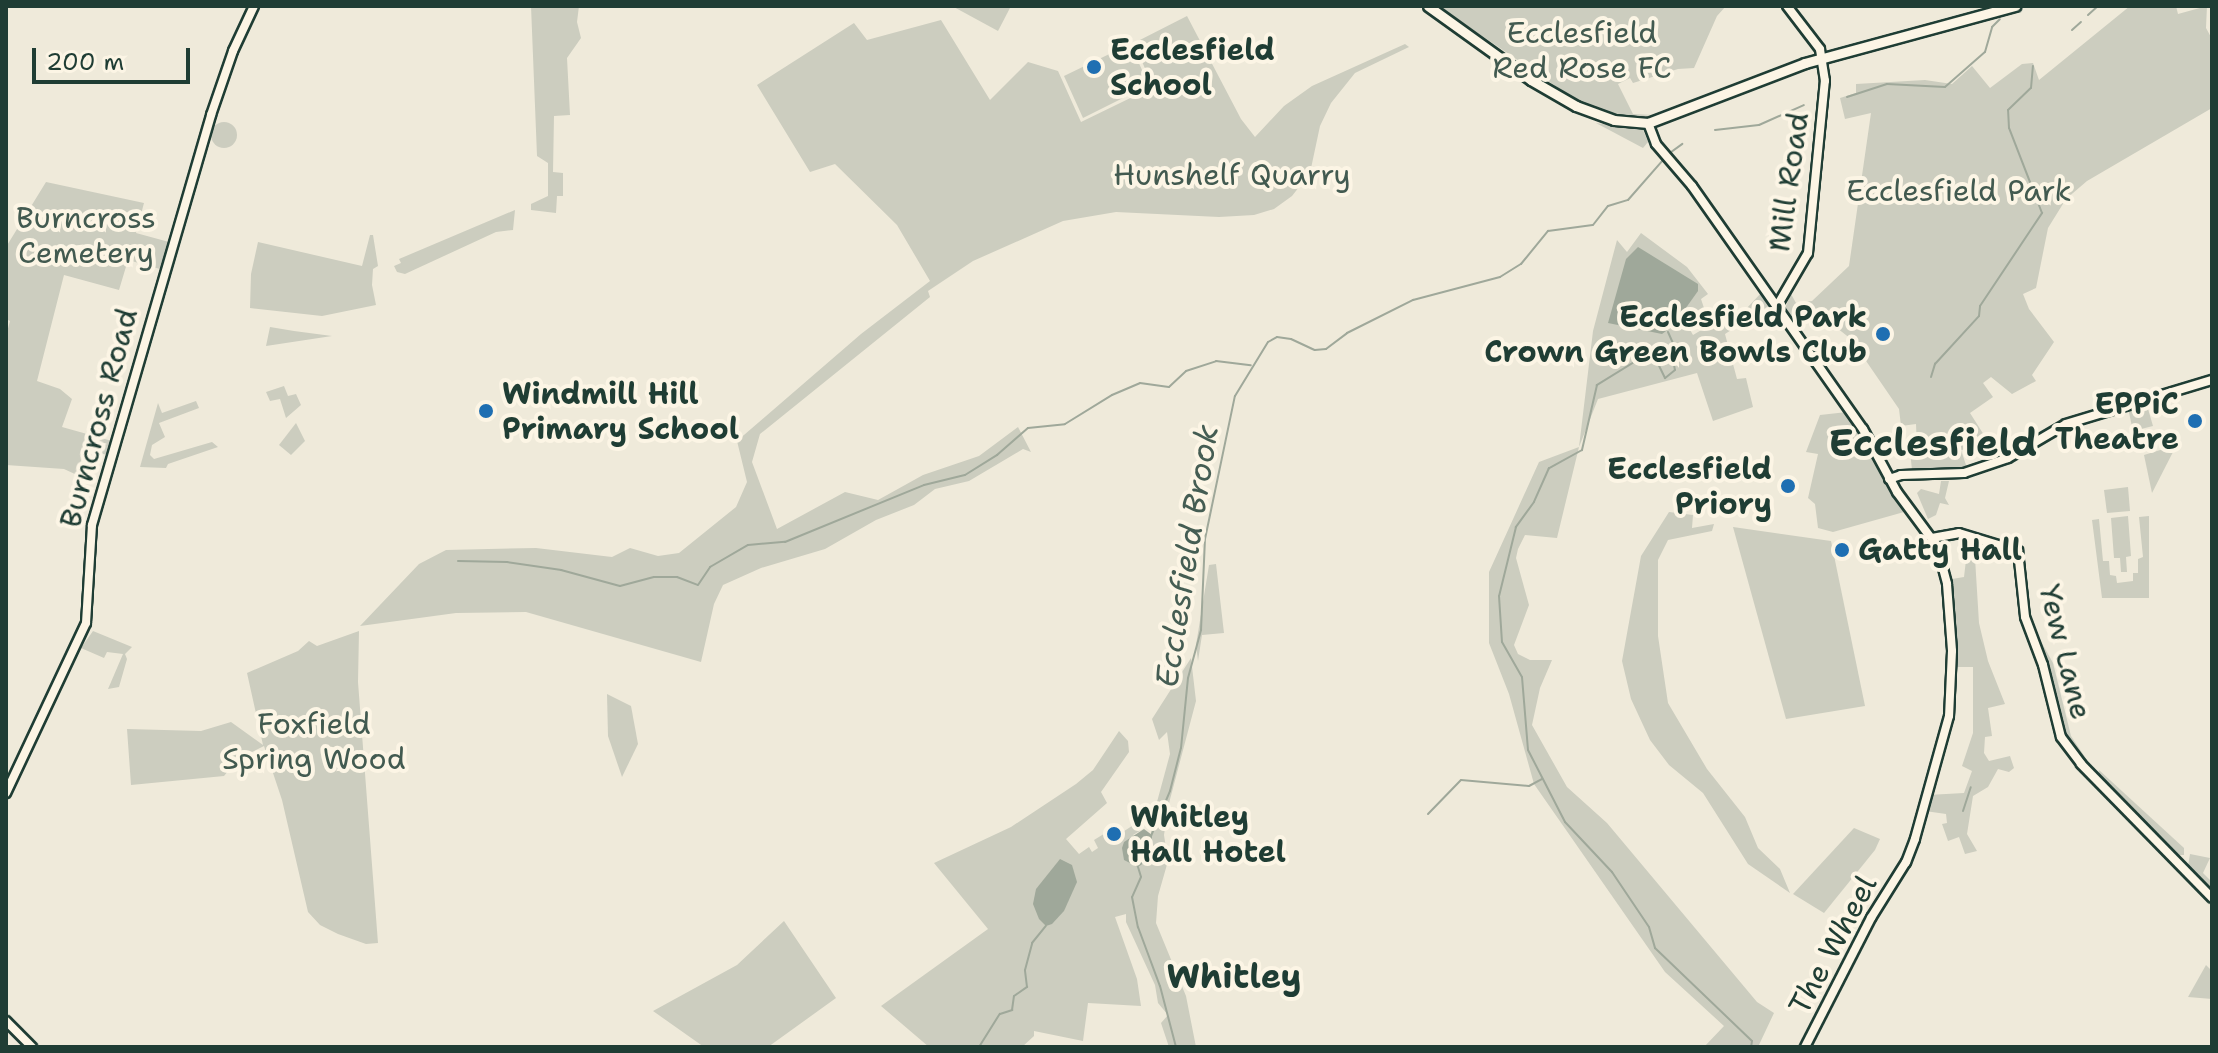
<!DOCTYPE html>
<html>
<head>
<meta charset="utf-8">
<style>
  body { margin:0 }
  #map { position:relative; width:2218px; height:1053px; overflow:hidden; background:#efeada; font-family:"Shantell Sans",sans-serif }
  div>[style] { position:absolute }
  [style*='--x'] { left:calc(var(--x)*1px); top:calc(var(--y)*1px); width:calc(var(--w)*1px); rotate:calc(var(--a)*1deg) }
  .green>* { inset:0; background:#cccdbf }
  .round { border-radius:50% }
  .water>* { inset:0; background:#9fa89a }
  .stream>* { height:2px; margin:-1px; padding:0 1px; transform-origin:1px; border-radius:1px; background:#9fa89a }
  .roads { filter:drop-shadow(2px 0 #1f3d34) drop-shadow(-2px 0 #1f3d34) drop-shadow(0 2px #1f3d34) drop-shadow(0 -2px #1f3d34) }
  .secondary>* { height:8px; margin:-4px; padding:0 4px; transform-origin:4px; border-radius:4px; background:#fcf5e5 }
  .primary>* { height:9px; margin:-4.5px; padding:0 4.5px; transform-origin:4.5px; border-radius:4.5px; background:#fcf5e5 }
  .dots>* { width:22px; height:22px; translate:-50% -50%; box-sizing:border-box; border:4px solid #fcf5e5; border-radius:50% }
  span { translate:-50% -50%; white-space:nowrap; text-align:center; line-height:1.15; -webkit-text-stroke:8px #fcf5e5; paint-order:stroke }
  .park-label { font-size:30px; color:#425a50 }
  .poi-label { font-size:30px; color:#1f3d34; font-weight:700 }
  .left { translate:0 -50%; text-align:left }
  .right { translate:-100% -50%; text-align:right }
  .street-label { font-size:30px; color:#1f3d34 }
  .water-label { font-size:32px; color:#455d53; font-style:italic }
  .quarter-label { font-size:34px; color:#1f3d34; font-weight:700 }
  .district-label { font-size:38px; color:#1f3d34; font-weight:700 }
  .frame { position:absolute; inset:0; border:8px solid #1f3d34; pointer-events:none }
  .scale { position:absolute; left:32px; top:48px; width:158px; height:36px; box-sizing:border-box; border:4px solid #1f3d34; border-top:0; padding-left:10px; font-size:24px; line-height:28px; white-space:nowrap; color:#1f3d34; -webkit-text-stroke:6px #fcf5e5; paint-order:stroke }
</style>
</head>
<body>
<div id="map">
  <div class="green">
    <i style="clip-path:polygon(531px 6px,579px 6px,577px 22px,581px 38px,567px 58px,570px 115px,554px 116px,553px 172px,563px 173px,563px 196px,557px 196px,556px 213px,531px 210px,531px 204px,548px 196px,548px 163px,537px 156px)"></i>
    <i style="clip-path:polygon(952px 6px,1011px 6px,998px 31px)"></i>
    <i style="clip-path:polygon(1438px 6px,1726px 6px,1717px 16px,1694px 68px,1678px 69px,1633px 83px,1630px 78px,1618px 84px,1633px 114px,1653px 115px,1631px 117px,1585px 106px)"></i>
    <i style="clip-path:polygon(2130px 6px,2176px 6px,2178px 14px,2207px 6px,2206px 28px,2212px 39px,2212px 108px,2087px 181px,2066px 199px,2048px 228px,2036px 288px,2023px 294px,2029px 309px,2054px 342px,2032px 375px,2036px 381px,2012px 394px,1991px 377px,1983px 383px,1993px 397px,1970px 413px,1991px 446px,1961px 450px,1967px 468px,1912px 470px,1910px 451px,1917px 449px,1916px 424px,1901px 426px,1899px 409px,1851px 339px,1814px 310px,1796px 324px,1785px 308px,1791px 294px,1796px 303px,1812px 301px,1849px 266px,1871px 113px,1845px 119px,1840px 98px,1856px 93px,1856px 84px,1925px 80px,1952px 84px,1972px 66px,1990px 88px,2022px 64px,2033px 63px,2039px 80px)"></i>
    <i style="clip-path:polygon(1187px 16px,1241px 119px,1255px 137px,1284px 106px,1312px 86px,1405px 44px,1409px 47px,1355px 73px,1331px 103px,1320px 126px,1310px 173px,1292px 196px,1274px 209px,1254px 215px,1219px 217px,1116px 212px,1063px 221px,973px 261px,928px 291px,930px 297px,760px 434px,752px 462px,777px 529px,845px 492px,878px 500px,923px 475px,979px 456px,1018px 427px,1031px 452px,1023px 449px,969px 481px,935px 489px,914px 505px,876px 520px,825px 549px,761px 568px,723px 585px,714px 604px,701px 662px,526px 612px,456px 613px,360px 626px,419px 564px,446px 550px,536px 548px,612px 557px,630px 548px,658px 556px,679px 553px,736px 507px,747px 482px,737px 441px,861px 334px,930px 281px,897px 225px,835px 164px,810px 172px,757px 85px,854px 23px,867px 40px,941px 20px,990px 100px,1028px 62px,1058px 71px,1081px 122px,1153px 87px,1134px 43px)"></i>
    <i style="clip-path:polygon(1130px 44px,1149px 85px,1083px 118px,1064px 76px)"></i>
    <i class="round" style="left:211px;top:122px;width:26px;height:26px"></i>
    <i style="clip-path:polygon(1596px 123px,1643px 130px,1648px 142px,1643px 148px)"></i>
    <i style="clip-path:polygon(46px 182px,144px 203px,136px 233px,169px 242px,160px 269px,128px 260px,119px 290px,64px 275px,37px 381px,60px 389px,72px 399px,62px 427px,112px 441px,108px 455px,84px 450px,77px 475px,64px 469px,6px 465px,6px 336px,10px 321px,6px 319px,6px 247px)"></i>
    <i style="clip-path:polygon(515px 210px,513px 230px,496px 232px,405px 274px,397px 272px,394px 266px,401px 263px,399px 259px)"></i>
    <i style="clip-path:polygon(1641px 233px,1687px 267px,1708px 294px,1701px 299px,1706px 314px,1689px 328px,1693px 335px,1735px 310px,1746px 309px,1762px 292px,1770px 305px,1725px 334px,1737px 379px,1746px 378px,1753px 407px,1713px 421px,1697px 373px,1598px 399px,1579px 447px,1557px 538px,1525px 535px,1518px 549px,1516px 558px,1529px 605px,1514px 645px,1518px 654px,1530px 660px,1552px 660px,1540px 688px,1532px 725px,1567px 787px,1607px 823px,1757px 1002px,1774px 1013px,1758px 1047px,1704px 1047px,1724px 1026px,1665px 972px,1534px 784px,1509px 694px,1489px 643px,1489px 572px,1539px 462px,1579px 447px,1593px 331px,1617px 240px,1627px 252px)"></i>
    <i style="clip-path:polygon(370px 235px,373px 235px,378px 266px,373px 269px,372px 285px,376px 305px,322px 316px,250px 308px,251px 274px,258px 242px,362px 266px)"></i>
    <i style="clip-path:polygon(270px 327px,294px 331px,332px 336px,266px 346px)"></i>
    <i style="clip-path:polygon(284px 386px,288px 396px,296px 394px,301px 405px,286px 418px,280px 399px,270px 401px,266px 392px)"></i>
    <i style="clip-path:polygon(196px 401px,199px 408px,159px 423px,165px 437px,152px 445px,150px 455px,154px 459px,212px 442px,218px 447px,168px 464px,166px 468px,140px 467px,158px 403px,162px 413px)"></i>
    <i style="clip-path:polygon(2146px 402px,2153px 426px,2133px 431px,2128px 408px)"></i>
    <i style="clip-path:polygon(1847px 412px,1864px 436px,1904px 512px,1833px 532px,1818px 528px,1815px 504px,1808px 498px,1818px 454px,1806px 452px,1820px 415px)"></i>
    <i style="clip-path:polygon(296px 423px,305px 441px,291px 455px,279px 445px)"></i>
    <i style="clip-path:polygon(2170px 447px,2173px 452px,2152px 493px,2144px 455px)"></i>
    <i style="clip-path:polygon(1941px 481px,1949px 481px,1945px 498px,1949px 505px,1940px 503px,1936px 515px,1928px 519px,1917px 493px,1921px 489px,1939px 494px)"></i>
    <i style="clip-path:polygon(2128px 487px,2130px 511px,2107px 513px,2104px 490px)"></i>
    <i style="clip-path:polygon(1669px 512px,1693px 515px,1692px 528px,1714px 524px,1712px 531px,1668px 540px,1658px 560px,1658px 636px,1668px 703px,1707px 769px,1745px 817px,1758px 848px,1780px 869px,1790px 893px,1748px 864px,1703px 793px,1669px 765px,1650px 740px,1631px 699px,1622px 661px,1641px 556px)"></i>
    <i style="clip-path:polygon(2128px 516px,2131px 556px,2126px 557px,2127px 572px,2121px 572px,2120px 558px,2114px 558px,2111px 518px)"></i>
    <i style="clip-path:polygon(2149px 516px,2149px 598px,2102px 598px,2092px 520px,2099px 519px,2103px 561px,2109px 561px,2110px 575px,2116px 576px,2117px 583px,2133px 581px,2133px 573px,2138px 573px,2138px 559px,2143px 557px,2139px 517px)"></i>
    <i style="clip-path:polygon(1733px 527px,1831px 541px,1865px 706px,1786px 719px)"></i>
    <i style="clip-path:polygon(1975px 558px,1979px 623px,1988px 661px,2005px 704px,1988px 708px,1992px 736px,1985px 737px,1984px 753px,1989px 761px,2010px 756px,2014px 768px,2009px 772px,1998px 769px,1988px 787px,1973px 796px,1967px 834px,1977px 851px,1965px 854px,1959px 837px,1948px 841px,1942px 824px,1947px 823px,1946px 814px,1925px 811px,1928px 795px,1964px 793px,1972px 771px,1962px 766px,1973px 733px,1973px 667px,1955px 667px,1955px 623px,1948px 570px,1952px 579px,1964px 577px,1966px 560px)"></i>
    <i style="clip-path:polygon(1216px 564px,1224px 633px,1202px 635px,1198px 661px,1196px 645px,1209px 565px)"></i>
    <i style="clip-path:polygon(93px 631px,132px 647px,125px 654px,127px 659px,119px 687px,108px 689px,123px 654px,107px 652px,104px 658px,81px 648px)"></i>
    <i style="clip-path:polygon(359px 631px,358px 682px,378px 943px,366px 944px,338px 934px,320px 925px,308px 912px,282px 800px,264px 746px,238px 759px,224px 776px,131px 785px,127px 729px,201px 731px,231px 722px,263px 745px,247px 673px,298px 651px,309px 641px,317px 646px)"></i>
    <i style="clip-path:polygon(2038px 636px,2053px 663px,2071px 736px,2091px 766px,2064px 731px)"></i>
    <i style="clip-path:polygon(1191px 658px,1196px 701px,1168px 807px,1164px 835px,1168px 861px,1158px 896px,1156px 923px,1186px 996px,1196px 1047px,1169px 1047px,1161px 1023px,1168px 1015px,1158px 1003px,1155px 985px,1126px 922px,1126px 914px,1115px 917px,1137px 979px,1141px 1006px,1088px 1003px,1083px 1041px,1034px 1031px,1034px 1036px,1022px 1047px,929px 1047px,881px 1006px,988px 929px,934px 863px,1011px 827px,1076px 784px,1093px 770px,1119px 731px,1128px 741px,1129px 752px,1101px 792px,1107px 803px,1066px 839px,1079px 854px,1089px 847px,1092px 852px,1098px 848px,1094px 840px,1107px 832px,1112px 839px,1135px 824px,1131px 817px,1142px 821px,1143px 829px,1133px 835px,1152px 848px,1151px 824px,1170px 754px,1167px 732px,1159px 740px,1152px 719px)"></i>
    <i style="clip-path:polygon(607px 694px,631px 706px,638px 744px,622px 777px,608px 736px)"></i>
    <i style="clip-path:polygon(2099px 770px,2184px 848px,2184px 855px,2177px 855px,2098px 774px)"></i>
    <i style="clip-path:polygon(1854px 828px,1880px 839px,1875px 850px,1824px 913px,1793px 894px)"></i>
    <i style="clip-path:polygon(2190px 854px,2210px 858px,2203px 873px,2212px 882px,2212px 892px,2188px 866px)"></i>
    <i style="clip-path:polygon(784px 921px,836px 998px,768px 1047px,704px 1047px,653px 1011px,737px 965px)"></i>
    <i style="clip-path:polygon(2206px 965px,2212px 971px,2212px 999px,2188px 997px)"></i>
  </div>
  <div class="water">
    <i style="clip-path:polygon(1638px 247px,1698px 284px,1698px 291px,1673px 326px,1662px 334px,1608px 323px,1626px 259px)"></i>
    <i style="clip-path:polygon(1144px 829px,1152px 835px,1152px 848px,1148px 860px,1138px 867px,1124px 860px,1122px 848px,1124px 842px)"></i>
    <i style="clip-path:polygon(1060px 859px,1072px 865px,1077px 882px,1064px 911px,1052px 924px,1046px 926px,1039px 919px,1033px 904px,1036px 889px)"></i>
  </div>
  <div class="stream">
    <i style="--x:2088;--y:15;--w:13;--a:-42"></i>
    <i style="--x:2072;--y:30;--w:12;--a:-42"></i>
    <i style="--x:1847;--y:97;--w:42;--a:-18"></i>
    <i style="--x:1887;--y:84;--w:58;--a:3"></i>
    <i style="--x:1945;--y:87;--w:53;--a:-41.2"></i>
    <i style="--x:1985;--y:52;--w:26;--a:-74"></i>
    <i style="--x:1992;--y:27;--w:11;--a:-45"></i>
    <i style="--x:1715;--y:130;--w:44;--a:-6.5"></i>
    <i style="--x:1759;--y:125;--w:49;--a:-24"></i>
    <i style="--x:1667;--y:155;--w:19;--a:-36"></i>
    <i style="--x:1668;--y:332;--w:22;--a:66"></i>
    <i style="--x:1677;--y:352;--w:8;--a:120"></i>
    <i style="--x:1673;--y:359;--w:11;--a:80"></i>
    <i style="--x:1675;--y:370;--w:13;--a:141"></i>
    <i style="--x:1665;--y:378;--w:30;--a:-116"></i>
    <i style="--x:1652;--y:351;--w:65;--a:148.3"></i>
    <i style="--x:1597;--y:385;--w:67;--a:103"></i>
    <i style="--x:1582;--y:450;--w:38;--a:151"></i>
    <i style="--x:1549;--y:468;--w:37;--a:114"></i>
    <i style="--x:1534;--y:502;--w:31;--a:126"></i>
    <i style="--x:1516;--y:527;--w:71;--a:103.8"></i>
    <i style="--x:1499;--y:596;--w:46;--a:86.3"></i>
    <i style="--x:1502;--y:642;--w:40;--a:60.3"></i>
    <i style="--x:1522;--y:677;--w:73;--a:85.3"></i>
    <i style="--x:1528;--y:750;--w:81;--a:62.8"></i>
    <i style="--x:1565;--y:822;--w:69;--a:46.8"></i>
    <i style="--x:1612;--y:872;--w:66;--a:56.1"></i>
    <i style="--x:1649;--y:927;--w:22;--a:74"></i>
    <i style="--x:1655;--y:948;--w:134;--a:43.8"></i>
    <i style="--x:1752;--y:1041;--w:6;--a:99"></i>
    <i style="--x:1931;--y:377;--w:14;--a:-73"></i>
    <i style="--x:1935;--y:364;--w:65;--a:-47.5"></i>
    <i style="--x:1979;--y:316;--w:10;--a:-84"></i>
    <i style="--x:1980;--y:306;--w:112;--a:-56.3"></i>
    <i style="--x:2042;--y:213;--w:91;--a:-111.2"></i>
    <i style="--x:2009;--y:128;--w:18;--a:-93"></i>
    <i style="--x:2008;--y:110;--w:32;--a:-44"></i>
    <i style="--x:2031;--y:88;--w:22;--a:-85"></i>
    <i style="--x:458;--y:561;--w:49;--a:1.2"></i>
    <i style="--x:507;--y:562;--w:55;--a:8.4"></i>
    <i style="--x:561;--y:570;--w:61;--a:15.2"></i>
    <i style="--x:620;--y:586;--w:35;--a:-15"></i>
    <i style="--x:654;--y:577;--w:23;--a:0"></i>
    <i style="--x:677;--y:577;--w:22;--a:21"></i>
    <i style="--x:698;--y:585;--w:22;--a:-56"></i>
    <i style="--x:710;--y:567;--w:44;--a:-30.1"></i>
    <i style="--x:748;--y:545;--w:37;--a:-5"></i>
    <i style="--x:785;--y:542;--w:150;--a:-22.3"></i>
    <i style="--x:924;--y:485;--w:42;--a:-13.7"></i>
    <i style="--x:965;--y:475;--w:38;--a:-32"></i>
    <i style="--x:997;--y:455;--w:41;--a:-41.1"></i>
    <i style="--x:1028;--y:428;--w:37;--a:-6"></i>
    <i style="--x:1065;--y:424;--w:55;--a:-31.7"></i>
    <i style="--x:1112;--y:395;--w:30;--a:-23"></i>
    <i style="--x:1140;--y:383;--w:29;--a:8"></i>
    <i style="--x:1169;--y:387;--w:23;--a:-43"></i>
    <i style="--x:1186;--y:371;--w:32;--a:-18"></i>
    <i style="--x:1216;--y:361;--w:35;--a:7"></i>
    <i style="--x:273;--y:749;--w:17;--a:80"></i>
    <i style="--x:1963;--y:811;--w:25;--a:-72"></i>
    <i style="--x:1428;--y:814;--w:47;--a:-45.9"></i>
    <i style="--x:1461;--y:780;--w:68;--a:5"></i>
    <i style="--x:1529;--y:786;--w:15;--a:-28"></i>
    <i style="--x:1151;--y:836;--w:49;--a:-67.1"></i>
    <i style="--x:1170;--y:791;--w:44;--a:-75.7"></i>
    <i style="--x:1181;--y:748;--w:70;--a:-84.3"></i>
    <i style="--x:1188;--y:678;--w:50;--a:-74.8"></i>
    <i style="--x:1201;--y:630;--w:91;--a:-87.5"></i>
    <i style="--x:1205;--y:539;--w:146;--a:-78.2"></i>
    <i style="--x:1235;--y:396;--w:63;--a:-58.6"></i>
    <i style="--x:1268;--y:342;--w:10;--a:-29"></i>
    <i style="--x:1277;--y:337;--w:14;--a:8"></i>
    <i style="--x:1291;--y:339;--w:26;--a:25"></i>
    <i style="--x:1315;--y:350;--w:11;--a:-5"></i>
    <i style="--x:1326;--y:349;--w:26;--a:-37"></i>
    <i style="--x:1347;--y:333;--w:74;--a:-26.6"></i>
    <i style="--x:1413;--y:300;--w:90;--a:-14.8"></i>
    <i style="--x:1500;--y:277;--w:25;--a:-32"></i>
    <i style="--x:1521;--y:264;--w:43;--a:-50.7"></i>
    <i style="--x:1548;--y:231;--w:45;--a:-7.6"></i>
    <i style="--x:1593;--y:225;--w:24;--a:-52"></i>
    <i style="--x:1608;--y:206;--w:21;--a:-17"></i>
    <i style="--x:1628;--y:200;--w:53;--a:-48.8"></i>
    <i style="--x:1138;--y:867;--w:10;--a:73"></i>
    <i style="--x:1141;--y:877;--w:22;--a:114"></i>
    <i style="--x:1132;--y:897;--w:31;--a:79"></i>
    <i style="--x:1138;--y:927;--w:63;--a:69.6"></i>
    <i style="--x:1160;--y:986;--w:63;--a:75.3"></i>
    <i style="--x:979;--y:1047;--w:39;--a:-58"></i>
    <i style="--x:1000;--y:1014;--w:13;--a:-18"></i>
    <i style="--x:1012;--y:1010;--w:14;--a:-82"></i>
    <i style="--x:1014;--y:996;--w:16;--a:-35"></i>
    <i style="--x:1027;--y:987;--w:17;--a:-97"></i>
    <i style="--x:1025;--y:970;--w:28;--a:-75"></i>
    <i style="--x:1032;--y:943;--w:22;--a:-51"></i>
  </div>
  <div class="roads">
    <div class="secondary">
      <i style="--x:1648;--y:123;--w:22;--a:69"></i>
      <i style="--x:1656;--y:144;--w:55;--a:49.4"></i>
      <i style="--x:1692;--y:186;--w:297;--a:54.9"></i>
      <i style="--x:1863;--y:429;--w:72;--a:61.6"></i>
      <i style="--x:1897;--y:492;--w:67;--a:53.5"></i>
      <i style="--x:1937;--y:546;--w:39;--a:75"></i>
      <i style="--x:1947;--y:584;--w:67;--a:85.7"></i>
      <i style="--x:1952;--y:651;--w:65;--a:92.6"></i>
      <i style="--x:1949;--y:716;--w:128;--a:105.5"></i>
      <i style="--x:1915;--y:839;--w:25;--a:111"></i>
      <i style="--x:1906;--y:862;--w:66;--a:122"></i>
      <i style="--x:1871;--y:918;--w:145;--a:117.1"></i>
      <i style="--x:1777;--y:306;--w:61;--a:-59.7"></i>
      <i style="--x:1808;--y:253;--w:173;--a:-84.4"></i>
      <i style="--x:1825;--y:81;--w:32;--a:-99"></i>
      <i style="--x:1820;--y:49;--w:54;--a:-127.5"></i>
      <i style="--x:1889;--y:479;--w:13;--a:-18"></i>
      <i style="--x:1901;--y:475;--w:63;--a:-1.8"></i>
      <i style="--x:1964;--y:473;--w:46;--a:-18.8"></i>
      <i style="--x:2008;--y:458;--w:67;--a:-30.4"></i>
      <i style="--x:2066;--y:424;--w:152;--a:-16.8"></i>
      <i style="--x:1932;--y:538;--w:27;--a:-10"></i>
      <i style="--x:1959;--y:533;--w:62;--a:17"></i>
      <i style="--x:2018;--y:551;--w:66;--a:83.9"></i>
      <i style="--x:2025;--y:617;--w:51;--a:69.4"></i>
      <i style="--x:2043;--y:665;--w:74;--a:76"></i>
      <i style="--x:2061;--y:737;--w:34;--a:53"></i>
      <i style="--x:2081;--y:764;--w:187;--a:45.6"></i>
      <i style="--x:6;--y:793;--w:188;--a:-64.8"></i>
      <i style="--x:86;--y:623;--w:98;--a:-86.5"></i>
      <i style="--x:92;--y:525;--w:427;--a:-73.8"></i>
      <i style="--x:211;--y:115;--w:68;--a:-71"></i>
      <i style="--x:233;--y:51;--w:50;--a:-65"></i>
      <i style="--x:6;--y:1021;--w:37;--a:45"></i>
    </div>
    <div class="primary">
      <i style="--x:1428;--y:6;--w:127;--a:35.7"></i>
      <i style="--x:1531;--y:80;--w:52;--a:30"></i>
      <i style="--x:1576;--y:106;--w:40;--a:20.2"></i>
      <i style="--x:1614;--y:120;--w:34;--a:5"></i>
      <i style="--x:1648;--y:123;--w:168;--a:-20.9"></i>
      <i style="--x:1805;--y:63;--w:218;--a:-15.2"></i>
    </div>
  </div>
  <div class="dots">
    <i style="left:1094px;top:67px;background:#1f6fb2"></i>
    <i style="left:1883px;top:334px;background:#1f6fb2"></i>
    <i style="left:486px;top:411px;background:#1f6fb2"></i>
    <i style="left:2195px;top:421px;background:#1f6fb2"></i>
    <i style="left:1788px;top:486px;background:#1f6fb2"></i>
    <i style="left:1842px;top:550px;background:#1f6fb2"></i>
    <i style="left:1114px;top:834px;background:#1f6fb2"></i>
  </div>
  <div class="park-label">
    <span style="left:1582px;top:50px">Ecclesfield<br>Red Rose FC</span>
    <span style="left:1232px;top:175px">Hunshelf Quarry</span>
    <span style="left:1959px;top:191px">Ecclesfield Park</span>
    <span style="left:86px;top:235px">Burncross<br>Cemetery</span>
    <span style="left:314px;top:741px">Foxfield<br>Spring Wood</span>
  </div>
  <div class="poi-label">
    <span class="left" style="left:1110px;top:67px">Ecclesfield<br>School</span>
    <span class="right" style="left:1867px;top:334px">Ecclesfield Park<br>Crown Green Bowls Club</span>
    <span class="left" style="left:502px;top:411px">Windmill Hill<br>Primary School</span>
    <span class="right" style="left:2179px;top:421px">EPPiC<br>Theatre</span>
    <span class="right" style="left:1772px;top:486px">Ecclesfield<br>Priory</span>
    <span class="left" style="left:1858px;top:550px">Gatty Hall</span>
    <span class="left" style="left:1130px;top:834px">Whitley<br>Hall Hotel</span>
  </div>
  <div class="street-label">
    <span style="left:1789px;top:182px;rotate:-82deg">Mill Road</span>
    <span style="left:99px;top:418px;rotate:-75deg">Burncross Road</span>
    <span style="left:2065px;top:652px;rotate:76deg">Yew Lane</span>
    <span style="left:1833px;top:945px;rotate:-62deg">The Wheel</span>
  </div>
  <div class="water-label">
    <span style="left:1187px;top:556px;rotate:-81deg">Ecclesfield Brook</span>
  </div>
  <div class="quarter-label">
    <span style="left:1234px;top:977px">Whitley</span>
  </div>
  <div class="district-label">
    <span style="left:1933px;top:443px">Ecclesfield</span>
  </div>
  <div class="frame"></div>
  <div class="scale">200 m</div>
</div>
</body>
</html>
